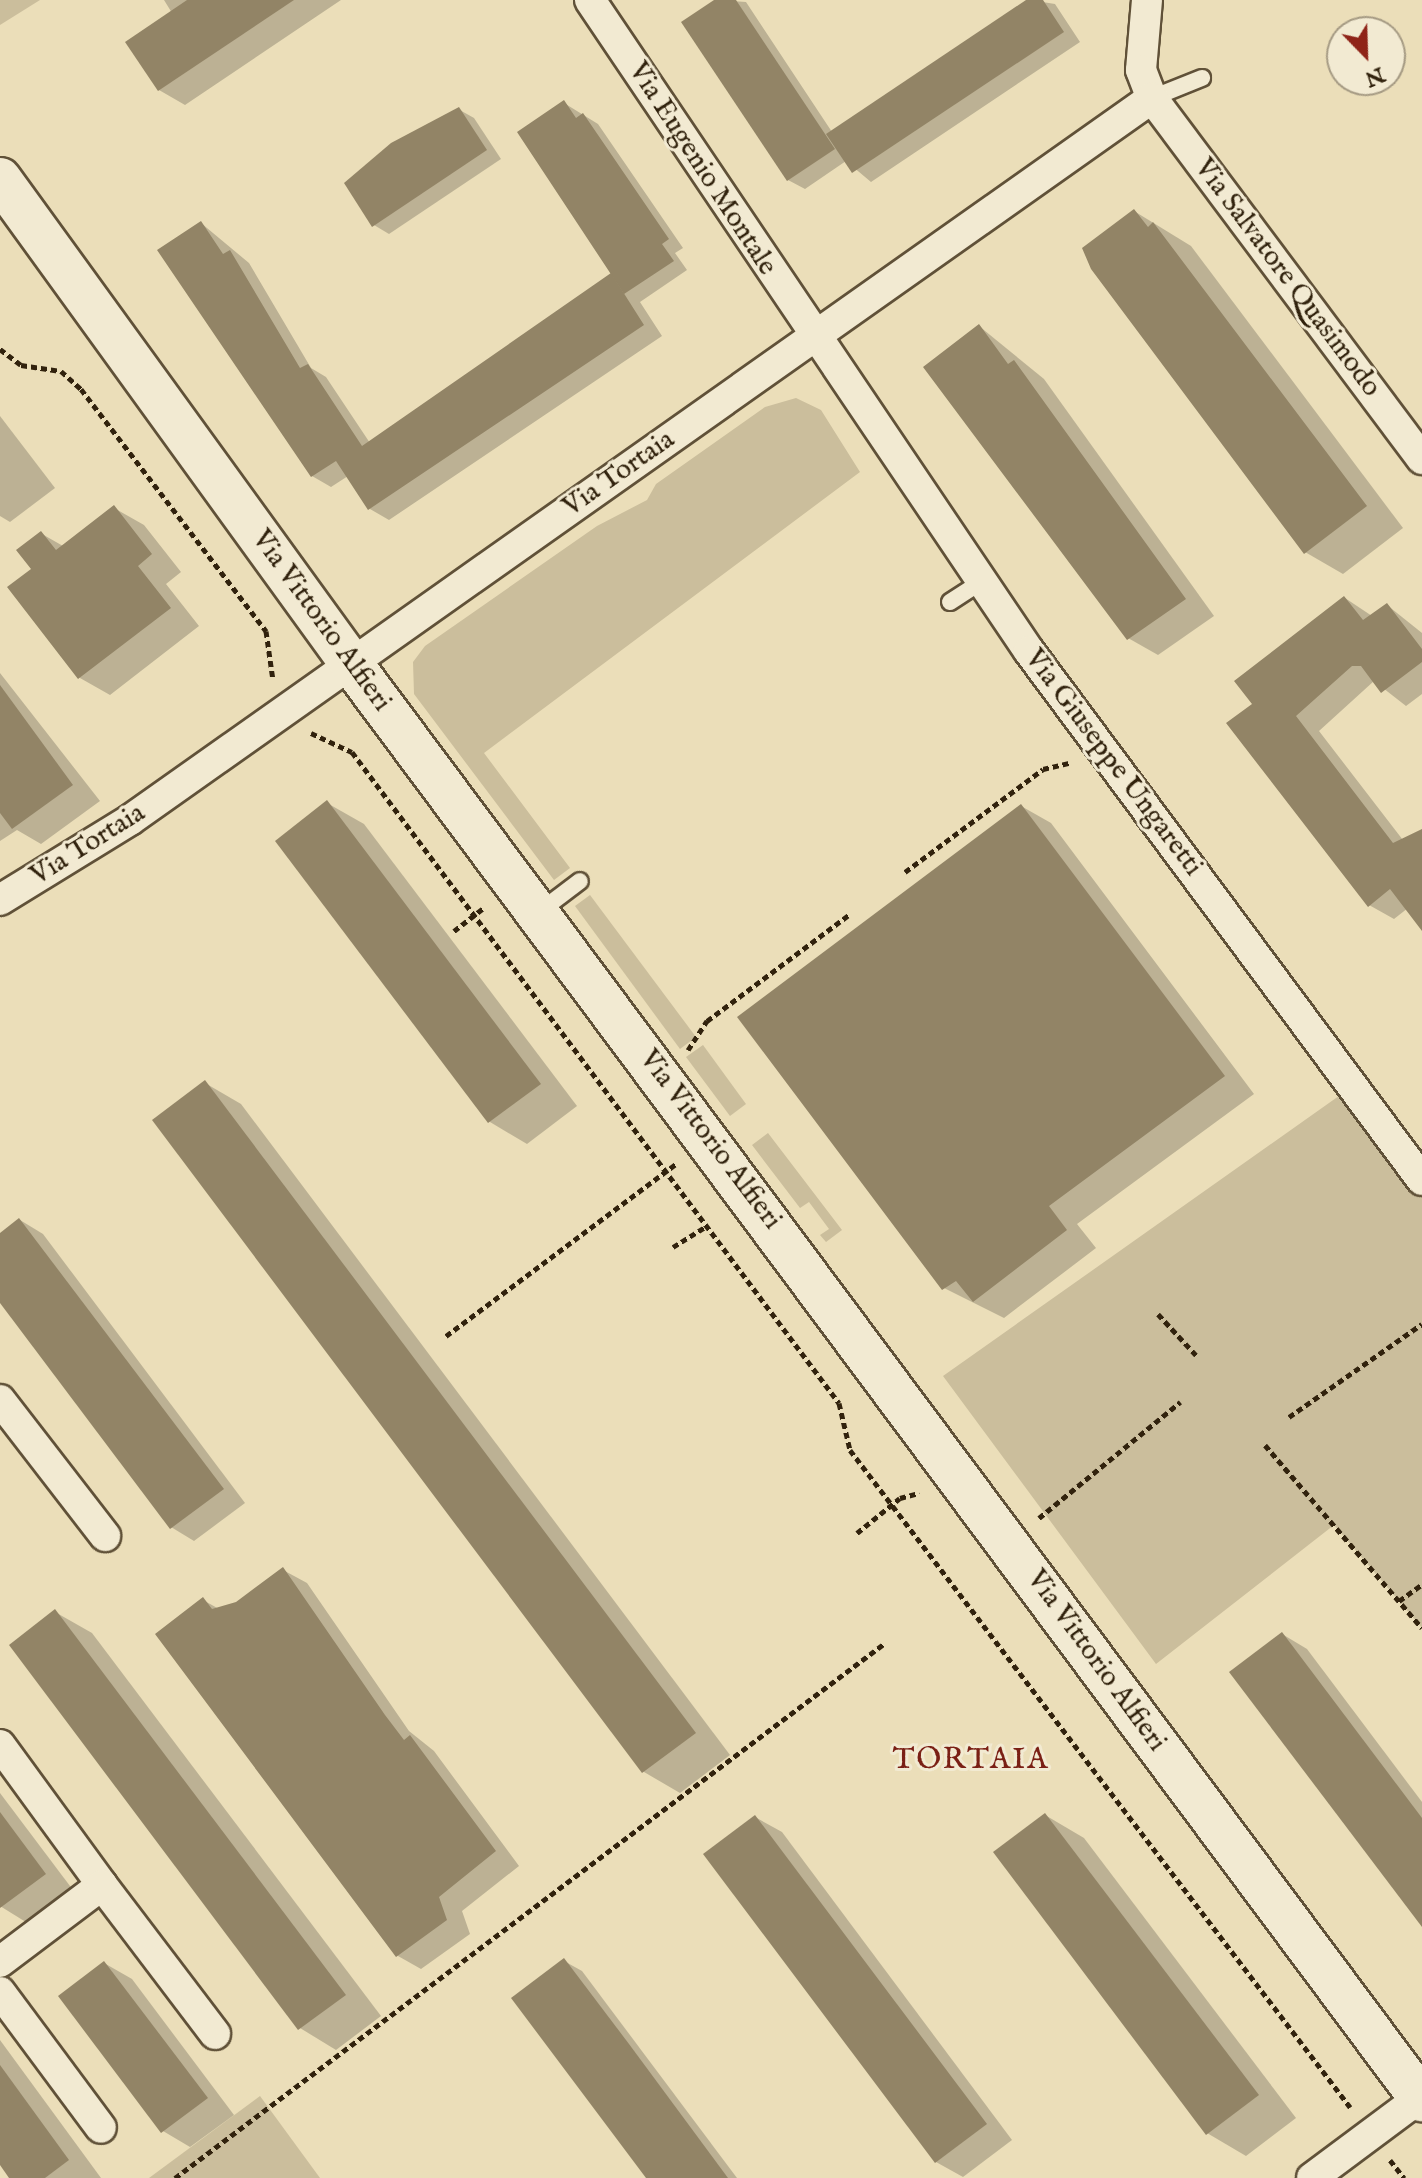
<!DOCTYPE html>
<html>
<head>
<meta charset="utf-8">
<style>
  body { margin:0 }
  #map { position:relative; width:1422px; height:2178px; overflow:hidden; background:#ebdeb9; font-family:"IM FELL English",serif }
  div>[style] { position:absolute }
  [style*='--x'] { left:calc(var(--x)*1px); top:calc(var(--y)*1px); width:calc(var(--w)*1px); rotate:calc(var(--a)*1deg) }
  .green>* { inset:0; background:#cbbe9c }
  .shadow>* { inset:0; background:#0003 }
  .building>* { inset:0; background:#928466 }
  .path>* { height:5px; margin-top:-2.5px; transform-origin:0; background:repeating-linear-gradient(90deg,#31220d 0 6px,transparent 0 10px) }
  .roads { filter:drop-shadow(2px 0 #605138) drop-shadow(-2px 0 #605138) drop-shadow(0 2px #605138) drop-shadow(0 -2px #605138) }
  .lane>* { height:16px; margin:-8px; padding:0 8px; transform-origin:8px; border-radius:8px; background:#f2ead2 }
  .street>* { height:30px; margin:-15px; padding:0 15px; transform-origin:15px; border-radius:15px; background:#f2ead2 }
  .secondary>* { height:42px; margin:-21px; padding:0 21px; transform-origin:21px; border-radius:21px; background:#f2ead2 }
  span { translate:-50% -50%; white-space:nowrap; text-align:center; line-height:1.15; -webkit-text-stroke:6px #f2ead2; paint-order:stroke }
  .street-label { font-size:28px; color:#31220d }
  .neighbourhood-label { font-size:30px; color:#7a1f14; letter-spacing:2px }
  .north { position:absolute; left:1326px; top:16px; width:80px; height:80px; box-sizing:border-box; background:#f2ead2; border:2px solid #a59a83; border-radius:50%; rotate:157deg; font-size:22px; font-weight:700; line-height:32px; text-align:center; color:#31220d }
  .north::after { content:''; display:block; margin:auto; width:28px; height:36px; background:#8f2418; clip-path:polygon(50% 0,100% 100%,50% 72%,0 100%) }
</style>
</head>
<body>
<div id="map">
  <div class="green">
    <i style="clip-path:polygon(0 0,40px 0,0 25px)"></i>
    <i style="clip-path:polygon(796px 398px,821px 410px,860px 472px,484px 753px,570px 868px,554px 880px,414px 694px,413px 662px,425px 646px,597px 526px,647px 500px,656px 484px,765px 407px)"></i>
    <i style="clip-path:polygon(590px 895px,696px 1037px,680px 1049px,575px 906px)"></i>
    <i style="clip-path:polygon(703px 1045px,746px 1104px,730px 1116px,686px 1057px)"></i>
    <i style="clip-path:polygon(1353px 1086px,1422px 1180px,1422px 1628px,1334px 1525px,1156px 1664px,943px 1376px)"></i>
    <i style="clip-path:polygon(768px 1133px,842px 1230px,826px 1242px,820px 1235px,829px 1229px,809px 1202px,800px 1208px,752px 1145px)"></i>
    <i style="clip-path:polygon(260px 2096px,320px 2178px,149px 2178px)"></i>
  </div>
  <div class="shadow">
    <i style="clip-path:polygon(164px 0,341px 0,185px 105px,159px 90px,172px 13px)"></i>
    <i style="clip-path:polygon(718px 0,746px 2px,832px 132px,1030px 0,1055px 4px,1080px 42px,871px 182px,846px 161px,805px 189px,788px 180px)"></i>
    <i style="clip-path:polygon(564px 103px,598px 124px,683px 248px,675px 253px,687px 270px,640px 302px,662px 336px,389px 520px,370px 509px,348px 476px,331px 487px,312px 476px,201px 223px,249px 263px,311px 368px,326px 377px,370px 443px,617px 279px)"></i>
    <i style="clip-path:polygon(458px 109px,474px 118px,501px 159px,389px 234px,374px 225px)"></i>
    <i style="clip-path:polygon(1134px 211px,1191px 246px,1403px 528px,1343px 574px,1305px 552px)"></i>
    <i style="clip-path:polygon(979px 326px,1044px 379px,1214px 616px,1158px 655px,1128px 638px)"></i>
    <i style="clip-path:polygon(0 416px,55px 488px,10px 522px,0 516px)"></i>
    <i style="clip-path:polygon(114px 508px,144px 525px,181px 572px,166px 584px,199px 626px,110px 695px,80px 678px,10px 587px,34px 570px,42px 534px,63px 546px)"></i>
    <i style="clip-path:polygon(1345px 598px,1372px 616px,1387px 605px,1422px 633px,1422px 694px,1406px 706px,1374px 681px,1319px 731px,1406px 844px,1422px 831px,1422px 918px,1408px 908px,1394px 919px,1369px 905px,1255px 704px)"></i>
    <i style="clip-path:polygon(0 673px,100px 801px,41px 844px,17px 830px,0 841px)"></i>
    <i style="clip-path:polygon(327px 803px,364px 824px,577px 1106px,527px 1144px,490px 1122px,277px 841px)"></i>
    <i style="clip-path:polygon(1021px 806px,1051px 823px,1254px 1094px,1077px 1224px,1096px 1248px,1004px 1318px,944px 1288px)"></i>
    <i style="clip-path:polygon(205px 1083px,241px 1104px,730px 1755px,680px 1793px,644px 1772px)"></i>
    <i style="clip-path:polygon(20px 1220px,43px 1234px,245px 1503px,194px 1541px,171px 1527px,0 1300px,0 1235px)"></i>
    <i style="clip-path:polygon(283px 1570px,307px 1583px,409px 1731px,434px 1751px,519px 1866px,462px 1911px,470px 1934px,421px 1969px,398px 1956px,203px 1600px,219px 1609px,237px 1604px)"></i>
    <i style="clip-path:polygon(55px 1612px,92px 1633px,381px 2016px,336px 2050px,300px 2028px)"></i>
    <i style="clip-path:polygon(1282px 1634px,1307px 1649px,1422px 1802px,1422px 1924px)"></i>
    <i style="clip-path:polygon(0 1793px,73px 1890px,29px 1924px,0 1906px)"></i>
    <i style="clip-path:polygon(1045px 1815px,1084px 1838px,1296px 2118px,1246px 2156px,1207px 2133px)"></i>
    <i style="clip-path:polygon(755px 1817px,782px 1832px,1012px 2140px,963px 2177px,936px 2162px)"></i>
    <i style="clip-path:polygon(564px 1961px,582px 1971px,737px 2178px,648px 2178px)"></i>
    <i style="clip-path:polygon(104px 1963px,132px 1979px,234px 2115px,190px 2147px,163px 2131px)"></i>
    <i style="clip-path:polygon(0 2040px,101px 2178px,12px 2178px,0 2162px)"></i>
  </div>
  <div class="building">
    <i style="clip-path:polygon(187px 0,294px 0,158px 91px,125px 42px)"></i>
    <i style="clip-path:polygon(714px 0,736px 0,835px 149px,787px 181px,681px 22px)"></i>
    <i style="clip-path:polygon(1026px 0,1043px 0,1064px 32px,852px 173px,826px 134px)"></i>
    <i style="clip-path:polygon(564px 100px,576px 118px,583px 113px,669px 239px,662px 244px,674px 261px,624px 294px,517px 132px)"></i>
    <i style="clip-path:polygon(459px 107px,487px 150px,372px 227px,344px 183px,391px 143px)"></i>
    <i style="clip-path:polygon(1134px 209px,1148px 227px,1153px 222px,1367px 506px,1304px 554px,1091px 269px,1082px 248px)"></i>
    <i style="clip-path:polygon(201px 221px,223px 254px,230px 250px,300px 368px,308px 364px,362px 446px,611px 273px,644px 325px,368px 510px,336px 461px,311px 477px,157px 250px)"></i>
    <i style="clip-path:polygon(979px 324px,1008px 364px,1014px 360px,1186px 599px,1127px 640px,923px 367px)"></i>
    <i style="clip-path:polygon(114px 505px,152px 554px,138px 566px,171px 608px,78px 679px,7px 587px,31px 569px,16px 550px,41px 531px,56px 550px)"></i>
    <i style="clip-path:polygon(1344px 596px,1363px 620px,1387px 603px,1422px 649px,1422px 662px,1381px 693px,1361px 666px,1352px 666px,1296px 716px,1393px 843px,1422px 829px,1422px 931px,1390px 889px,1368px 907px,1226px 723px,1252px 704px,1234px 681px)"></i>
    <i style="clip-path:polygon(0 685px,73px 785px,12px 829px,0 813px)"></i>
    <i style="clip-path:polygon(327px 800px,541px 1084px,488px 1123px,275px 841px)"></i>
    <i style="clip-path:polygon(1021px 804px,1225px 1076px,1049px 1206px,1067px 1230px,973px 1302px,956px 1281px,942px 1290px,737px 1017px)"></i>
    <i style="clip-path:polygon(205px 1080px,696px 1733px,642px 1773px,152px 1120px)"></i>
    <i style="clip-path:polygon(19px 1218px,224px 1489px,170px 1529px,0 1303px,0 1233px)"></i>
    <i style="clip-path:polygon(283px 1567px,385px 1715px,404px 1740px,410px 1735px,496px 1851px,439px 1897px,447px 1920px,396px 1957px,155px 1634px,203px 1597px,212px 1609px,236px 1602px)"></i>
    <i style="clip-path:polygon(55px 1609px,346px 1995px,298px 2030px,9px 1645px)"></i>
    <i style="clip-path:polygon(1282px 1632px,1422px 1818px,1422px 1927px,1229px 1672px)"></i>
    <i style="clip-path:polygon(0 1812px,46px 1874px,0 1908px)"></i>
    <i style="clip-path:polygon(1045px 1813px,1259px 2095px,1206px 2135px,993px 1852px)"></i>
    <i style="clip-path:polygon(755px 1815px,987px 2124px,935px 2163px,703px 1854px)"></i>
    <i style="clip-path:polygon(564px 1958px,629px 2044px,728px 2178px,646px 2178px,511px 1998px)"></i>
    <i style="clip-path:polygon(104px 1961px,208px 2098px,161px 2133px,58px 1996px)"></i>
    <i style="clip-path:polygon(0 2065px,69px 2160px,45px 2178px,9px 2178px,0 2165px)"></i>
  </div>
  <div class="path">
    <i style="--x:0;--y:349;--w:26;--a:37"></i>
    <i style="--x:21;--y:365;--w:40;--a:8.5"></i>
    <i style="--x:61;--y:371;--w:27;--a:42"></i>
    <i style="--x:81;--y:389;--w:305;--a:52.6"></i>
    <i style="--x:266;--y:631;--w:49;--a:81.9"></i>
    <i style="--x:311;--y:733;--w:45;--a:24.9"></i>
    <i style="--x:352;--y:752;--w:813;--a:53.2"></i>
    <i style="--x:839;--y:1403;--w:48;--a:76.8"></i>
    <i style="--x:850;--y:1450;--w:826;--a:52.73"></i>
    <i style="--x:905;--y:872;--w:172;--a:-36.7"></i>
    <i style="--x:1043;--y:769;--w:27;--a:-13"></i>
    <i style="--x:454;--y:931;--w:39;--a:-38"></i>
    <i style="--x:688;--y:1050;--w:35;--a:-57"></i>
    <i style="--x:707;--y:1021;--w:179;--a:-36.8"></i>
    <i style="--x:673;--y:1247;--w:40;--a:-32"></i>
    <i style="--x:1158;--y:1314;--w:56;--a:47.2"></i>
    <i style="--x:446;--y:1336;--w:287;--a:-36.8"></i>
    <i style="--x:1289;--y:1417;--w:162;--a:-35"></i>
    <i style="--x:1265;--y:1445;--w:241;--a:49.4"></i>
    <i style="--x:1039;--y:1518;--w:183;--a:-39.4"></i>
    <i style="--x:857;--y:1533;--w:55;--a:-39.1"></i>
    <i style="--x:900;--y:1498;--w:20;--a:-15"></i>
    <i style="--x:1399;--y:1601;--w:29;--a:-36"></i>
    <i style="--x:1390;--y:2160;--w:23;--a:52"></i>
    <i style="--x:175;--y:2178;--w:889;--a:-37"></i>
  </div>
  <div class="roads">
    <div class="lane">
      <i style="--x:1152;--y:98;--w:54;--a:-21.8"></i>
      <i style="--x:950;--y:602;--w:37;--a:-33"></i>
      <i style="--x:539;--y:912;--w:51;--a:-37.1"></i>
    </div>
    <div class="street">
      <i style="--x:590;--y:0;--w:785;--a:56.01"></i>
      <i style="--x:1029;--y:651;--w:659;--a:53.39"></i>
      <i style="--x:1147;--y:0;--w:70;--a:94.9"></i>
      <i style="--x:1141;--y:70;--w:30;--a:69"></i>
      <i style="--x:1152;--y:98;--w:451;--a:53.2"></i>
      <i style="--x:0;--y:900;--w:153;--a:-31.6"></i>
      <i style="--x:130;--y:820;--w:1251;--a:-35.24"></i>
      <i style="--x:0;--y:1400;--w:172;--a:52.3"></i>
      <i style="--x:0;--y:1745;--w:173;--a:53.9"></i>
      <i style="--x:102;--y:1885;--w:128;--a:143"></i>
      <i style="--x:102;--y:1885;--w:187;--a:52.8"></i>
      <i style="--x:0;--y:1992;--w:169;--a:53.4"></i>
      <i style="--x:1312;--y:2178;--w:137;--a:-36.7"></i>
    </div>
    <div class="secondary">
      <i style="--x:0;--y:179;--w:596;--a:54.07"></i>
      <i style="--x:350;--y:662;--w:1794;--a:53.3"></i>
    </div>
  </div>
  <div class="street-label">
    <span style="left:702px;top:169px;rotate:57deg">Via Eugenio Montale</span>
    <span style="left:1287px;top:278px;rotate:53deg">Via Salvatore Quasimodo</span>
    <span style="left:619px;top:474px;rotate:-35deg">Via Tortaia</span>
    <span style="left:321px;top:621px;rotate:54deg">Via Vittorio Alfieri</span>
    <span style="left:1113px;top:763px;rotate:53deg">Via Giuseppe Ungaretti</span>
    <span style="left:88px;top:845px;rotate:-32deg">Via Tortaia</span>
    <span style="left:710px;top:1140px;rotate:53deg">Via Vittorio Alfieri</span>
    <span style="left:1096px;top:1661px;rotate:54deg">Via Vittorio Alfieri</span>
  </div>
  <div class="neighbourhood-label">
    <span style="left:971px;top:1760px">TORTAIA</span>
  </div>
  <div class="north">N</div>
</div>
</body>
</html>
